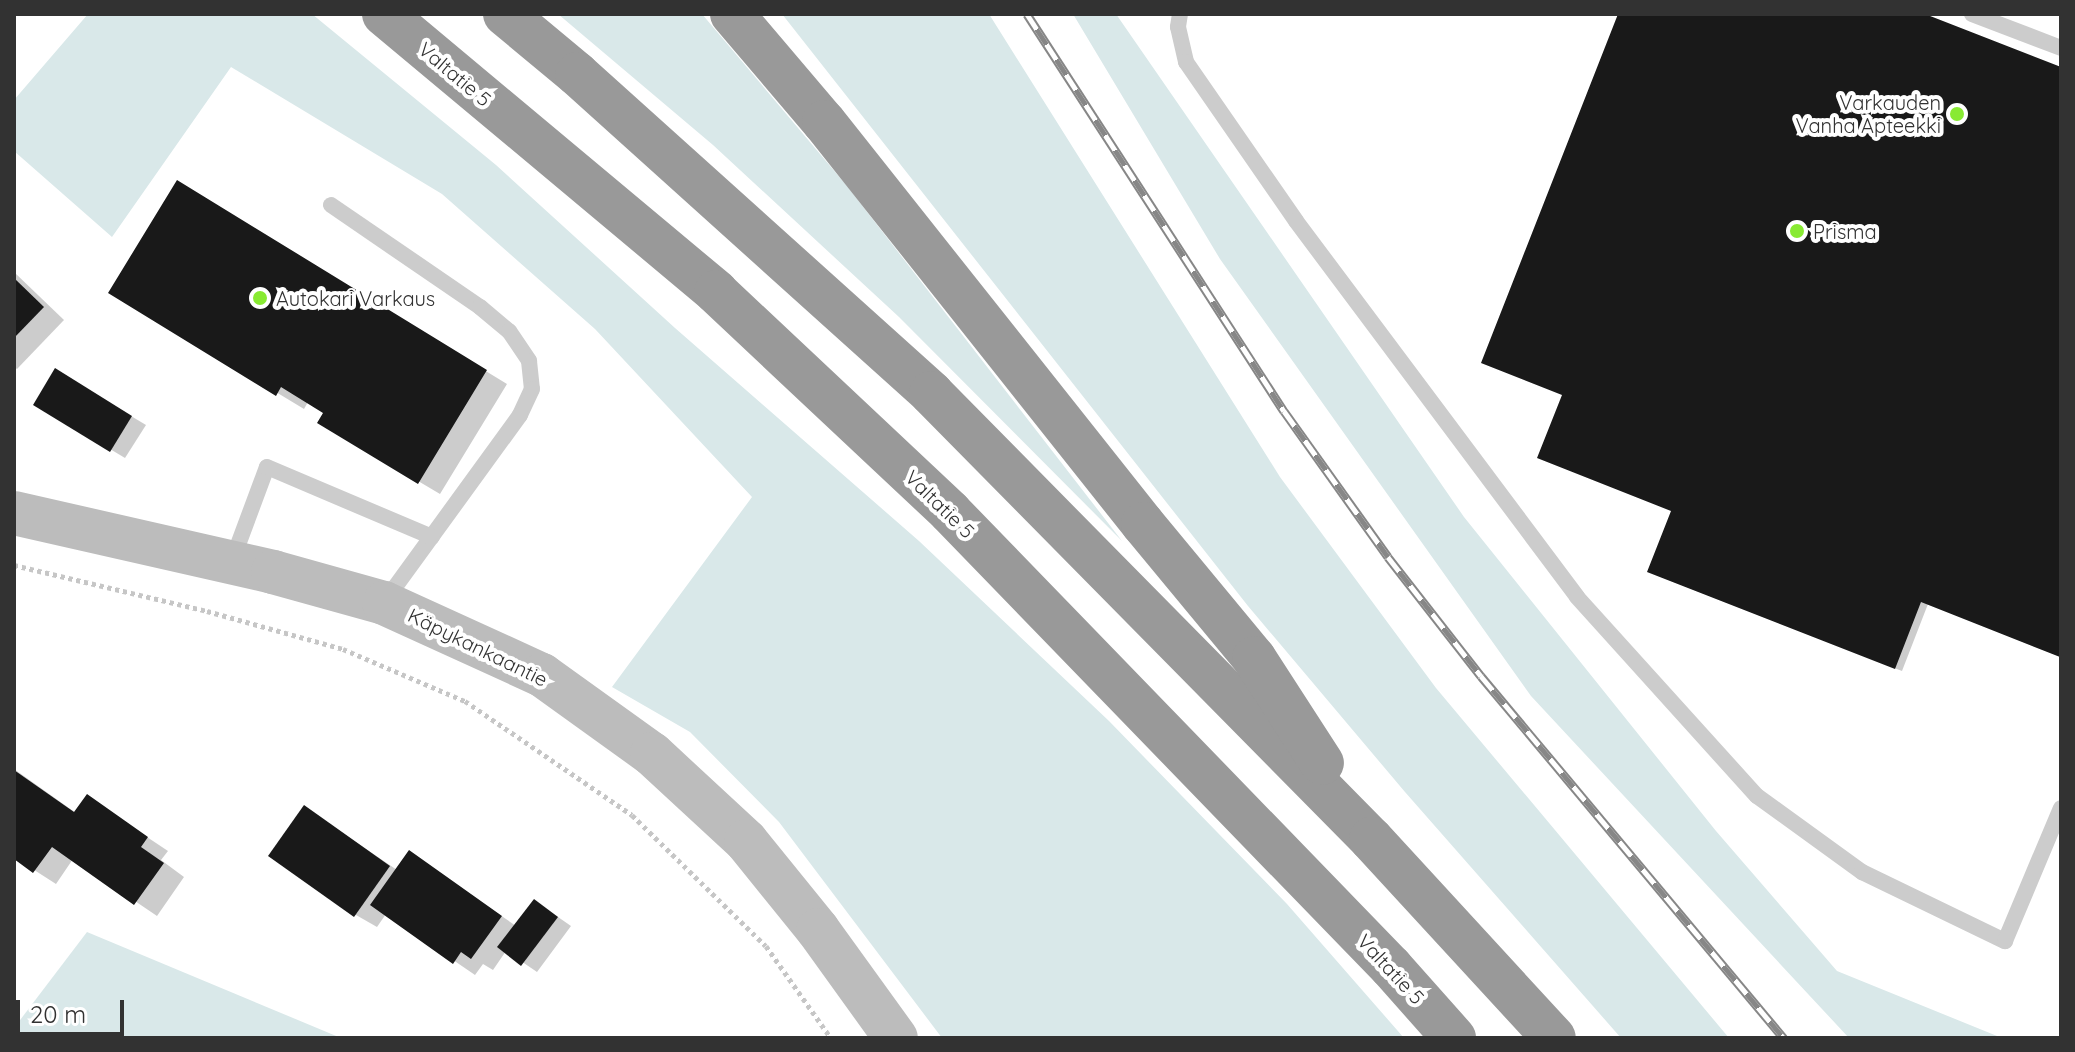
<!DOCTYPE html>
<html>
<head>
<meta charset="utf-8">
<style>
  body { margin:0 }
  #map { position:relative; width:2075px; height:1052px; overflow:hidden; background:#fff; font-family:Quicksand,sans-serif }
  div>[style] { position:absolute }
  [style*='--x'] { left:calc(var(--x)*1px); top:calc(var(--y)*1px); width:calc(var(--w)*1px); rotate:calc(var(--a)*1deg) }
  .green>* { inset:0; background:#d9e8e9 }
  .shadow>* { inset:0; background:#0003 }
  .building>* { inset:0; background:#191919 }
  .path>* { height:5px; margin-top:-2.5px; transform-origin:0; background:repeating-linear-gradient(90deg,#c6c6c6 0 4px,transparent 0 8px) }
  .lane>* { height:16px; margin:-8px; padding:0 8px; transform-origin:8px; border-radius:8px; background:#ccc }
  .secondary>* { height:44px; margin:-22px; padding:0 22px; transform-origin:22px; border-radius:22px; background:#bcbcbc }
  .highway>* { height:44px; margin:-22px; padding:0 22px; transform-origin:22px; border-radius:22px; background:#999 }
  .rail>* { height:9px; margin-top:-4.5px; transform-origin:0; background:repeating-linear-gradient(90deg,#fff 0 18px,#878787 0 36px); box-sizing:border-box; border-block:2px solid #878787 }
  .dots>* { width:22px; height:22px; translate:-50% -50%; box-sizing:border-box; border:4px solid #fff; border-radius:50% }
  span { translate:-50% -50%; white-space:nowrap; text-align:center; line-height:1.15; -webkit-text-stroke:8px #fff; paint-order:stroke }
  .street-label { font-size:20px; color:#323232 }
  .poi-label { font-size:20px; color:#323232 }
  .right { translate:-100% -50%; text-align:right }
  .left { translate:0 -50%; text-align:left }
  .frame { position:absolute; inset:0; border:16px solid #323232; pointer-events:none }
  .scale { position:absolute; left:16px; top:1000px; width:108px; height:36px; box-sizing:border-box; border:4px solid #323232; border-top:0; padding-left:10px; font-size:24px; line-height:28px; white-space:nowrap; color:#323232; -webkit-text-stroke:6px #fff; paint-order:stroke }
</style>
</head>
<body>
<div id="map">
  <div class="green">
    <i style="clip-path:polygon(88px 14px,312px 14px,496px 165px,675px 328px,919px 541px,1109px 721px,1287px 904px,1404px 1038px,942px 1038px,779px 822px,690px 732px,612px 687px,752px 497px,595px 329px,442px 194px,231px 67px,112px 237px,14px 151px,14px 100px)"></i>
    <i style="clip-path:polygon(558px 14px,702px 14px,847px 186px,1122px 541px,899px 317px,713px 145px)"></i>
    <i style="clip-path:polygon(782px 14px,989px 14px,1280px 477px,1436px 688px,1729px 1038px,1621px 1038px,1405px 792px,1248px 606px)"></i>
    <i style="clip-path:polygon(1073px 14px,1116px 14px,1464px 517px,1716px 831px,1837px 971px,2002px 1038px,1849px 1038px,1531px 696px,1220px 259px)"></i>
    <i style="clip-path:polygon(87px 932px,341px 1038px,14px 1038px,14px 1028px)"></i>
  </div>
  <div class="shadow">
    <i style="clip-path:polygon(1621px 14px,1920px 14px,2061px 70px,2061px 657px,1928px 604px,1902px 671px,1656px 575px,1673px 511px,1564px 395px)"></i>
    <i style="clip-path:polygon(14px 272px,64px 320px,17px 369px,14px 367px)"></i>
    <i style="clip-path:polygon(111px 292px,412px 326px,507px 384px,440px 494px,320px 423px,326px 413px,308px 402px,304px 409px)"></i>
    <i style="clip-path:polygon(56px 371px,146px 425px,125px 458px,35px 404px)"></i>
    <i style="clip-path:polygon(14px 769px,76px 813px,87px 797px,168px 851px,161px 860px,184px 877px,157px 916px,73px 859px,56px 884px,14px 857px)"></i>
    <i style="clip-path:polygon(304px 807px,397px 870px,410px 853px,516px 926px,535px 901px,571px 926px,537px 972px,506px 951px,493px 970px,483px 964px,475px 975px,386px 914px,377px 927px,356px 915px,270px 855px)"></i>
  </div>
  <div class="building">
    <i style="clip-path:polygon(1618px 14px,1925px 14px,2061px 67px,2060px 657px,1921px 602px,1895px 669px,1647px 572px,1671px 511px,1537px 458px,1562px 395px,1481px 363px)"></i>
    <i style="clip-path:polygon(177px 180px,487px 370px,418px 484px,317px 423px,323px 413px,281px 387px,276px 396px,108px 293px)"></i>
    <i style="clip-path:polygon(14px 278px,44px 307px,14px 338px)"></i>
    <i style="clip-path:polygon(55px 368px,132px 416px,110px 452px,33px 405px)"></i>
    <i style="clip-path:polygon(14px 770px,74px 812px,87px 794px,148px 837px,141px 847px,164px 863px,134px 905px,52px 847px,33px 873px,14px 859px)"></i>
    <i style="clip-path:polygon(304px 805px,390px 866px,354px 917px,268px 856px)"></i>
    <i style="clip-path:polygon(409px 850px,502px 916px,471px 959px,461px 952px,453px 964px,370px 905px)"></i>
    <i style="clip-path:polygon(534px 899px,558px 917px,521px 966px,497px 947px)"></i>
  </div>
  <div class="path">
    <i style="--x:14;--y:565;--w:198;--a:13.4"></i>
    <i style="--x:207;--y:611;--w:141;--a:15.6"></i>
    <i style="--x:343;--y:649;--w:133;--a:23.1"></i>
    <i style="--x:465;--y:701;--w:202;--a:34.3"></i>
    <i style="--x:632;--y:815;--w:187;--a:44.4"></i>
    <i style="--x:766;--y:946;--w:113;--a:54.8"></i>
  </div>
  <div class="lane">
    <i style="--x:1180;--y:14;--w:13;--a:99"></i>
    <i style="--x:1178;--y:27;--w:36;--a:77"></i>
    <i style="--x:1186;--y:62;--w:193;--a:55.3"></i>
    <i style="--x:1296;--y:221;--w:469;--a:53.2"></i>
    <i style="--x:1577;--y:597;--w:268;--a:47.9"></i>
    <i style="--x:1757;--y:796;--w:130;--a:35.9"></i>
    <i style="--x:1862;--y:872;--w:159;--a:25.8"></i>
    <i style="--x:2005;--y:941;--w:144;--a:-67.2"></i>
    <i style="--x:1972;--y:14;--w:95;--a:20.9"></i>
    <i style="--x:331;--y:205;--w:181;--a:34.4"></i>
    <i style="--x:480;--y:307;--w:38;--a:40"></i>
    <i style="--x:509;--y:331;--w:36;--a:56"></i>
    <i style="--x:529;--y:361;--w:28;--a:84"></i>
    <i style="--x:532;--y:389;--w:29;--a:115"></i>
    <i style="--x:520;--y:415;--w:231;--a:126"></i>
    <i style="--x:232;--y:561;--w:100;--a:-69.6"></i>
    <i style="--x:267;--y:467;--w:179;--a:23"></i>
  </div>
  <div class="secondary">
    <i style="--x:14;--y:513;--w:266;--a:12.8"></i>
    <i style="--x:273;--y:572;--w:115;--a:15.6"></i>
    <i style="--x:384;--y:603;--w:174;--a:24.5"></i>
    <i style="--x:542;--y:675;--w:135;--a:35.7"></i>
    <i style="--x:652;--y:754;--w:128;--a:42.8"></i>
    <i style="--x:746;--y:841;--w:114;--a:51"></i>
    <i style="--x:818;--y:930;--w:133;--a:54.2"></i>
  </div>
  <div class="highway">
    <i style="--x:384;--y:14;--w:433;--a:39.9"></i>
    <i style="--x:716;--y:292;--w:321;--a:43.2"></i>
    <i style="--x:950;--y:512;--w:634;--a:45.9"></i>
    <i style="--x:1391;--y:967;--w:95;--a:48.4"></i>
    <i style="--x:505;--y:14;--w:94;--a:39.8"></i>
    <i style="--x:577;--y:74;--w:477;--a:42"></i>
    <i style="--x:931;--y:393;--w:627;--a:45.39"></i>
    <i style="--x:1371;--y:839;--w:270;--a:47.4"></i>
    <i style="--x:732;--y:14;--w:142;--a:49.6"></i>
    <i style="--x:824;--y:122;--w:513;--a:51.57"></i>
    <i style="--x:1143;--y:524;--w:174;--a:50.4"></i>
    <i style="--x:1254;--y:658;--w:125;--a:57.1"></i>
  </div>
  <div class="rail">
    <i style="--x:1027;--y:14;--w:473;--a:57.1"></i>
    <i style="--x:1284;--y:411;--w:179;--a:54.5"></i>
    <i style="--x:1388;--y:557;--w:151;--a:52"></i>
    <i style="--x:1481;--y:676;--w:472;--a:50.1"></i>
  </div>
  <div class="dots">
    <i style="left:1957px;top:114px;background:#88ea32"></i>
    <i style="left:1797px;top:231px;background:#88ea32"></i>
    <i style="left:260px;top:298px;background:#88ea32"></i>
  </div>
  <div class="street-label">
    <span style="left:455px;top:74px;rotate:40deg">Valtatie 5</span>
    <span style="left:940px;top:504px;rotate:44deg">Valtatie 5</span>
    <span style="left:478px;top:647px;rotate:26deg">Käpykankaantie</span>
    <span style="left:1391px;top:969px;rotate:47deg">Valtatie 5</span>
  </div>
  <div class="poi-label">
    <span class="right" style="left:1941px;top:114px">Varkauden<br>Vanha Apteekki</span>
    <span class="left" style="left:1813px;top:231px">Prisma</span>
    <span class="left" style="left:276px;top:298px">Autokari Varkaus</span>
  </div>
  <div class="frame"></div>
  <div class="scale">20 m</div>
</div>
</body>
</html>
